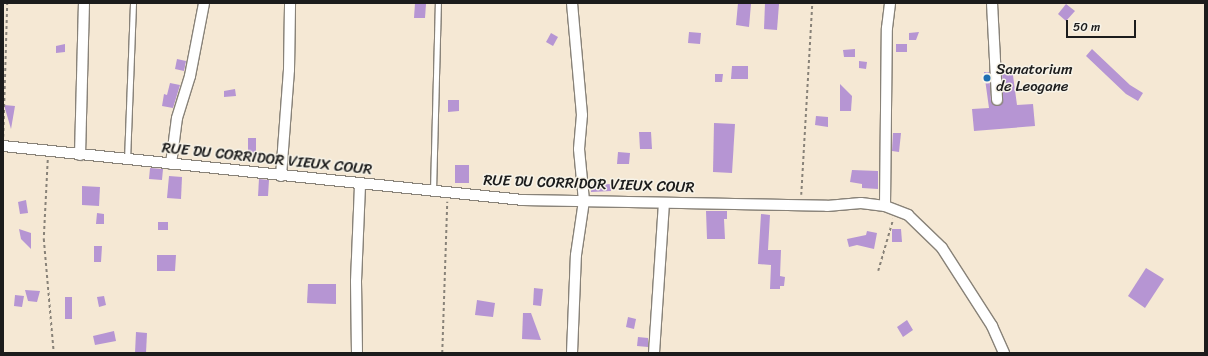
<!DOCTYPE html>
<html>
<head>
<meta charset="utf-8">
<style>
  body { margin:0 }
  #map { position:relative; width:1208px; height:356px; overflow:hidden; background:#f5e8d4; font-family:Sriracha,sans-serif }
  div>[style] { position:absolute }
  [style*='--x'] { left:calc(var(--x)*1px); top:calc(var(--y)*1px); width:calc(var(--w)*1px); rotate:calc(var(--a)*1deg) }
  .building>* { inset:0; background:#b695d3 }
  .path>* { height:1.5px; margin-top:-0.75px; transform-origin:0; background:repeating-linear-gradient(90deg,#888278 0 3px,transparent 0 6px) }
  .roads { filter:drop-shadow(1px 0 #888278) drop-shadow(-1px 0 #888278) drop-shadow(0 1px #888278) drop-shadow(0 -1px #888278) }
  .lane>* { height:5px; margin:-2.5px; padding:0 2.5px; transform-origin:2.5px; border-radius:2.5px; background:#fff }
  .street>* { height:10px; margin:-5px; padding:0 5px; transform-origin:5px; border-radius:5px; background:#fff }
  .dots>* { width:11px; height:11px; translate:-50% -50%; box-sizing:border-box; border:2px solid #f7f3e8; border-radius:50% }
  span { translate:-50% -50%; white-space:nowrap; text-align:center; line-height:1.15; -webkit-text-stroke:3px #f7f3e8; paint-order:stroke }
  .poi-label { font-size:15px; color:#1c1c1c }
  .left { translate:0 -50%; text-align:left }
  .street-label { font-size:15px; color:#1c1c1c }
  .frame { position:absolute; inset:0; border:4px solid #1c1c1c; pointer-events:none }
  .scale { position:absolute; left:1066px; top:20px; width:70px; height:18px; box-sizing:border-box; border:2px solid #1c1c1c; border-top:0; padding-left:5px; font-size:12px; line-height:14px; white-space:nowrap; color:#1c1c1c; -webkit-text-stroke:3px #f7f3e8; paint-order:stroke }
</style>
</head>
<body>
<div id="map">
  <div class="building">
    <i style="clip-path:polygon(415px 3px,426px 4px,425px 18px,414px 18px)"></i>
    <i style="clip-path:polygon(738px 3px,751px 4px,749px 27px,736px 25px)"></i>
    <i style="clip-path:polygon(765px 3px,779px 4px,777px 30px,764px 29px)"></i>
    <i style="clip-path:polygon(1066px 4px,1075px 11px,1066px 21px,1058px 14px)"></i>
    <i style="clip-path:polygon(689px 32px,701px 33px,700px 44px,688px 43px)"></i>
    <i style="clip-path:polygon(919px 32px,916px 40px,909px 40px,909px 33px)"></i>
    <i style="clip-path:polygon(551px 33px,558px 37px,553px 46px,546px 42px)"></i>
    <i style="clip-path:polygon(65px 44px,65px 52px,56px 53px,56px 46px)"></i>
    <i style="clip-path:polygon(896px 44px,907px 44px,907px 52px,896px 52px)"></i>
    <i style="clip-path:polygon(855px 49px,855px 57px,844px 57px,843px 50px)"></i>
    <i style="clip-path:polygon(1092px 49px,1130px 85px,1143px 93px,1138px 101px,1126px 94px,1086px 56px)"></i>
    <i style="clip-path:polygon(177px 59px,186px 61px,184px 71px,175px 69px)"></i>
    <i style="clip-path:polygon(859px 61px,867px 62px,866px 69px,859px 68px)"></i>
    <i style="clip-path:polygon(732px 66px,748px 66px,748px 79px,731px 79px)"></i>
    <i style="clip-path:polygon(1012px 68px,1017px 105px,1033px 104px,1035px 126px,974px 131px,972px 109px,989px 108px,984px 72px,989px 72px,991px 101px,998px 106px,1003px 100px,1002px 70px)"></i>
    <i style="clip-path:polygon(715px 74px,723px 74px,722px 82px,715px 82px)"></i>
    <i style="clip-path:polygon(170px 83px,180px 85px,173px 108px,162px 106px,164px 94px,167px 95px)"></i>
    <i style="clip-path:polygon(840px 84px,852px 96px,851px 111px,840px 111px)"></i>
    <i style="clip-path:polygon(235px 89px,236px 96px,224px 97px,224px 91px)"></i>
    <i style="clip-path:polygon(448px 100px,459px 100px,459px 111px,448px 112px)"></i>
    <i style="clip-path:polygon(4px 105px,15px 106px,11px 129px)"></i>
    <i style="clip-path:polygon(816px 116px,828px 117px,828px 127px,815px 125px)"></i>
    <i style="clip-path:polygon(714px 123px,735px 124px,732px 173px,713px 172px)"></i>
    <i style="clip-path:polygon(639px 132px,651px 132px,652px 149px,640px 149px)"></i>
    <i style="clip-path:polygon(893px 133px,901px 133px,899px 152px,892px 151px)"></i>
    <i style="clip-path:polygon(248px 138px,256px 138px,256px 153px,248px 153px)"></i>
    <i style="clip-path:polygon(618px 152px,630px 153px,629px 164px,617px 164px)"></i>
    <i style="clip-path:polygon(455px 165px,469px 165px,469px 183px,455px 183px)"></i>
    <i style="clip-path:polygon(150px 168px,163px 169px,162px 180px,149px 179px)"></i>
    <i style="clip-path:polygon(852px 170px,878px 171px,878px 189px,862px 188px,862px 184px,850px 182px)"></i>
    <i style="clip-path:polygon(169px 176px,182px 177px,181px 199px,167px 198px)"></i>
    <i style="clip-path:polygon(259px 179px,269px 180px,268px 196px,258px 196px)"></i>
    <i style="clip-path:polygon(611px 184px,611px 191px,591px 192px,591px 185px)"></i>
    <i style="clip-path:polygon(82px 186px,100px 187px,99px 206px,82px 205px)"></i>
    <i style="clip-path:polygon(26px 200px,28px 213px,20px 214px,18px 202px)"></i>
    <i style="clip-path:polygon(706px 211px,727px 211px,727px 219px,724px 219px,725px 239px,707px 239px)"></i>
    <i style="clip-path:polygon(97px 213px,104px 214px,104px 224px,96px 224px)"></i>
    <i style="clip-path:polygon(761px 214px,770px 215px,768px 250px,781px 250px,780px 276px,785px 277px,784px 286px,780px 286px,780px 289px,770px 289px,771px 265px,758px 264px)"></i>
    <i style="clip-path:polygon(158px 222px,168px 222px,168px 230px,158px 230px)"></i>
    <i style="clip-path:polygon(19px 229px,31px 233px,31px 249px,21px 239px)"></i>
    <i style="clip-path:polygon(892px 229px,901px 229px,902px 242px,892px 242px)"></i>
    <i style="clip-path:polygon(867px 231px,877px 233px,874px 249px,857px 245px,849px 247px,847px 239px,866px 235px)"></i>
    <i style="clip-path:polygon(94px 246px,102px 246px,101px 262px,94px 262px)"></i>
    <i style="clip-path:polygon(157px 255px,176px 255px,175px 271px,157px 271px)"></i>
    <i style="clip-path:polygon(1146px 268px,1164px 279px,1145px 308px,1128px 296px)"></i>
    <i style="clip-path:polygon(308px 284px,336px 284px,336px 304px,307px 303px)"></i>
    <i style="clip-path:polygon(534px 288px,543px 289px,541px 306px,533px 305px)"></i>
    <i style="clip-path:polygon(25px 290px,40px 291px,37px 302px,28px 301px)"></i>
    <i style="clip-path:polygon(15px 295px,24px 296px,22px 307px,14px 306px)"></i>
    <i style="clip-path:polygon(104px 296px,106px 305px,99px 307px,97px 297px)"></i>
    <i style="clip-path:polygon(65px 297px,72px 297px,72px 319px,65px 319px)"></i>
    <i style="clip-path:polygon(477px 300px,495px 303px,493px 317px,475px 315px)"></i>
    <i style="clip-path:polygon(523px 313px,531px 313px,541px 340px,522px 339px)"></i>
    <i style="clip-path:polygon(628px 317px,636px 319px,634px 329px,626px 327px)"></i>
    <i style="clip-path:polygon(907px 320px,913px 330px,903px 337px,897px 327px)"></i>
    <i style="clip-path:polygon(114px 331px,116px 341px,95px 345px,93px 336px)"></i>
    <i style="clip-path:polygon(136px 332px,147px 333px,146px 353px,135px 353px)"></i>
    <i style="clip-path:polygon(638px 337px,648px 338px,648px 347px,637px 346px)"></i>
  </div>
  <div class="path">
    <i style="--x:3;--y:137;--w:134;--a:-88.3"></i>
    <i style="--x:48;--y:160;--w:79;--a:92.9"></i>
    <i style="--x:44;--y:239;--w:114;--a:85"></i>
    <i style="--x:801;--y:195;--w:192;--a:-86.7"></i>
    <i style="--x:878;--y:271;--w:54;--a:-73.9"></i>
    <i style="--x:442;--y:353;--w:151;--a:-88.1"></i>
  </div>
  <div class="roads">
    <div class="lane">
      <i style="--x:127;--y:160;--w:157;--a:-87.8"></i>
      <i style="--x:433;--y:191;--w:188;--a:-88.5"></i>
    </div>
    <div class="street">
      <i style="--x:992;--y:3;--w:97;--a:87"></i>
      <i style="--x:3;--y:146;--w:523;--a:5.93"></i>
      <i style="--x:523;--y:200;--w:304;--a:1.1"></i>
      <i style="--x:827;--y:206;--w:34;--a:-5"></i>
      <i style="--x:861;--y:203;--w:24;--a:7"></i>
      <i style="--x:885;--y:206;--w:25;--a:21"></i>
      <i style="--x:908;--y:215;--w:47;--a:44.1"></i>
      <i style="--x:942;--y:248;--w:93;--a:57.3"></i>
      <i style="--x:992;--y:326;--w:30;--a:66"></i>
      <i style="--x:80;--y:155;--w:152;--a:-88.5"></i>
      <i style="--x:171;--y:164;--w:46;--a:-82.6"></i>
      <i style="--x:177;--y:118;--w:44;--a:-72.8"></i>
      <i style="--x:190;--y:76;--w:74;--a:-79.1"></i>
      <i style="--x:281;--y:176;--w:106;--a:-85.7"></i>
      <i style="--x:289;--y:70;--w:67;--a:-89.1"></i>
      <i style="--x:885;--y:206;--w:178;--a:-89.4"></i>
      <i style="--x:887;--y:28;--w:25;--a:-83"></i>
      <i style="--x:357;--y:353;--w:72;--a:-90.8"></i>
      <i style="--x:356;--y:281;--w:97;--a:-87.6"></i>
      <i style="--x:572;--y:353;--w:98;--a:-87.7"></i>
      <i style="--x:576;--y:255;--w:55;--a:-81.6"></i>
      <i style="--x:584;--y:201;--w:52;--a:-95.5"></i>
      <i style="--x:579;--y:149;--w:34;--a:-85"></i>
      <i style="--x:582;--y:115;--w:112;--a:-95.1"></i>
      <i style="--x:654;--y:353;--w:150;--a:-86.2"></i>
    </div>
  </div>
  <div class="dots">
    <i style="left:987px;top:78px;background:#1f6fb2"></i>
  </div>
  <div class="poi-label">
    <span class="left" style="left:996px;top:78px">Sanatorium<br>de Leogane</span>
  </div>
  <div class="street-label">
    <span style="left:267px;top:159px;rotate:6deg">RUE DU CORRIDOR VIEUX COUR</span>
    <span style="left:589px;top:184px;rotate:2deg">RUE DU CORRIDOR VIEUX COUR</span>
  </div>
  <div class="frame"></div>
  <div class="scale">50 m</div>
</div>
</body>
</html>
